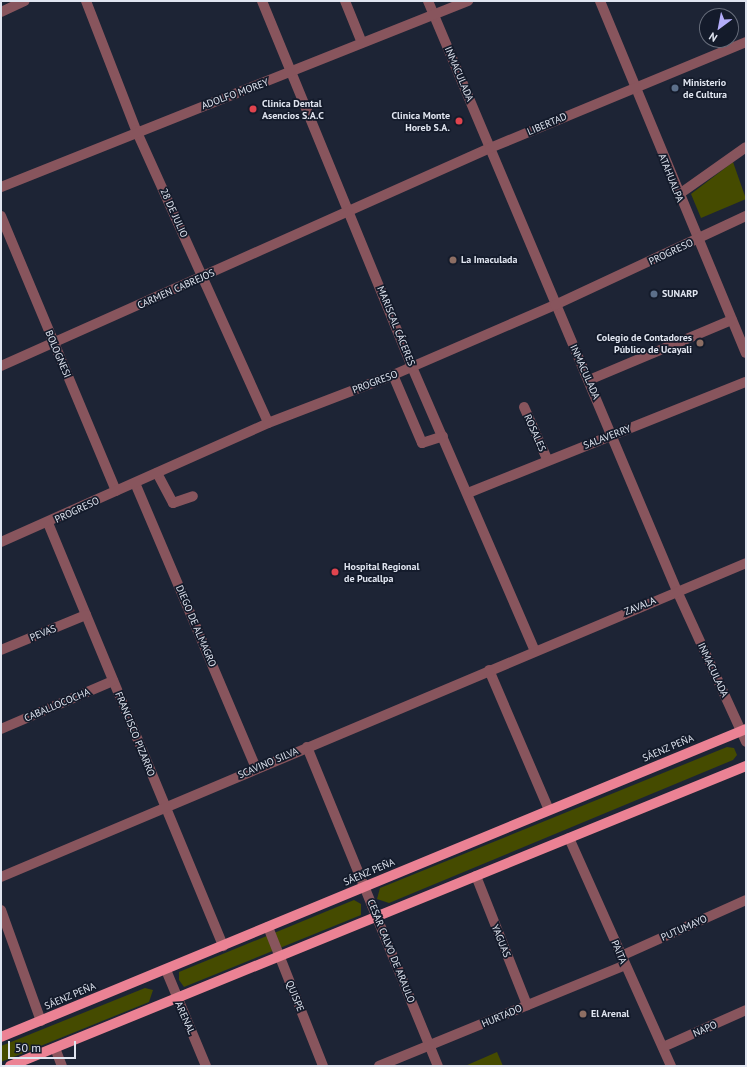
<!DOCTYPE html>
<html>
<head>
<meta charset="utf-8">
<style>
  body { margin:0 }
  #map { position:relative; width:747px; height:1067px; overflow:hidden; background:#1d2435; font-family:"PT Sans",sans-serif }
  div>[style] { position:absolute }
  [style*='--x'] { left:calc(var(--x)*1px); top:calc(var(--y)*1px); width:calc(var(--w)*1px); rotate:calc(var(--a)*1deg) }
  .green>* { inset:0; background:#454b00 }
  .minor>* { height:10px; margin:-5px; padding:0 5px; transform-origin:5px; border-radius:5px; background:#88555d }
  .major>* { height:10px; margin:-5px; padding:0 5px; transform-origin:5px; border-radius:5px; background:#eb8294 }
  .dots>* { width:11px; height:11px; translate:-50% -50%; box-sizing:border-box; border:2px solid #141b2b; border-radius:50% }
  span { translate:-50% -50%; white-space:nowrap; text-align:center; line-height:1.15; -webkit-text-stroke:3.5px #141b2b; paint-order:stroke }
  .street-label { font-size:10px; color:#e0e5f0 }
  .poi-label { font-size:10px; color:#e0e5f0; font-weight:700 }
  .left { translate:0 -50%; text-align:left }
  .right { translate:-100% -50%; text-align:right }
  .frame { position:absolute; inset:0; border:2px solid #e0e5f0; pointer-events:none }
  .north { position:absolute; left:699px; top:8px; width:40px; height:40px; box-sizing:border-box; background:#141b2b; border:1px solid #666c7a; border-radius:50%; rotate:212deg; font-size:11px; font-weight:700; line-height:16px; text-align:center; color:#e0e5f0 }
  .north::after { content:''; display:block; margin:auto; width:14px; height:18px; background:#b3adf9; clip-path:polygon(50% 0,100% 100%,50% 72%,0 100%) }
  .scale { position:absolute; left:8px; top:1041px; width:68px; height:18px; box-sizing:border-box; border:2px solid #e0e5f0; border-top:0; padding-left:5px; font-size:12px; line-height:14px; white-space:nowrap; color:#e0e5f0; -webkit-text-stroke:3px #141b2b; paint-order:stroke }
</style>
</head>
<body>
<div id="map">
  <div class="green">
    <i style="clip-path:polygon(733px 162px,746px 199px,701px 218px,691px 194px)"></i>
    <i style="clip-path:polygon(727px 747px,734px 748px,737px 755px,733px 760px,389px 903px,377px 899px,380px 888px)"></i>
    <i style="clip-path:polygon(354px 900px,361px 904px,361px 915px,184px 987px,179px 980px,179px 972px)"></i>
    <i style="clip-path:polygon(145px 988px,153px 990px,149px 1002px,1px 1062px,1px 1046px)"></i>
    <i style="clip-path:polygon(497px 1052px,503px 1066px,465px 1066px)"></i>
  </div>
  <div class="minor">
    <i style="--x:86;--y:1;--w:138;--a:68.8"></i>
    <i style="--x:136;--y:130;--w:321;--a:65.7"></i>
    <i style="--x:262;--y:1;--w:396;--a:67.7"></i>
    <i style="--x:412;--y:367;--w:307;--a:66.6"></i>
    <i style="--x:345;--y:1;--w:45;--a:68"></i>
    <i style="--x:428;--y:1;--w:640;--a:67.12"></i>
    <i style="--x:677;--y:591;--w:166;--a:65.4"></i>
    <i style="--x:600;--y:1;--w:381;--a:67.5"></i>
    <i style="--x:1;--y:12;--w:26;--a:-25"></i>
    <i style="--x:1;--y:187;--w:503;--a:-21.72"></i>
    <i style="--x:678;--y:195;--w:83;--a:-35.2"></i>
    <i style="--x:1;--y:216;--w:298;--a:67.3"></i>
    <i style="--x:1;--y:366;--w:535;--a:-24.03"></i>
    <i style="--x:490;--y:148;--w:277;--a:-22.5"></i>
    <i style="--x:393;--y:375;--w:74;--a:66.9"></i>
    <i style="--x:422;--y:443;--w:22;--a:-18"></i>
    <i style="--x:589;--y:380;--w:155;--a:-22.8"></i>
    <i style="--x:524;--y:407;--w:57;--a:66.1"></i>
    <i style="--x:157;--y:473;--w:34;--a:62"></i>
    <i style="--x:173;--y:503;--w:21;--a:-19"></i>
    <i style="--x:135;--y:483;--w:310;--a:67"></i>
    <i style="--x:468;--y:493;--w:299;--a:-21.8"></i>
    <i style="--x:48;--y:523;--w:458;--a:67.5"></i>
    <i style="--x:1;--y:542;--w:292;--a:-24"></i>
    <i style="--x:268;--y:423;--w:134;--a:-21"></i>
    <i style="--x:393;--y:375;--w:176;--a:-23.4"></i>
    <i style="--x:555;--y:305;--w:211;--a:-25"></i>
    <i style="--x:1;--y:650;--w:92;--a:-22.4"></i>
    <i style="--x:489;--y:670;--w:152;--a:66.8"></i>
    <i style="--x:1;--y:729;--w:122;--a:-23.2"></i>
    <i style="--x:307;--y:747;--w:345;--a:67.7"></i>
    <i style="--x:569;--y:838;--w:250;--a:65.9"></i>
    <i style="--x:476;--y:876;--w:139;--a:68.4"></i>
    <i style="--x:1;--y:877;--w:808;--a:-22.85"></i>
    <i style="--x:1;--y:910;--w:118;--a:70.2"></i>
    <i style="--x:268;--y:927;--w:149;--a:68.4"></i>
    <i style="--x:621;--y:956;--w:137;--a:-24.1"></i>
    <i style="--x:166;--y:970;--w:104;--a:67.4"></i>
    <i style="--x:663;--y:1047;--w:91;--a:-24"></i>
    <i style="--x:55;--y:1048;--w:19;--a:69"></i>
    <i style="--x:379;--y:1066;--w:266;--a:-22.3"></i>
  </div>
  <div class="major">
    <i style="--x:1;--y:1037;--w:806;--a:-22.46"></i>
    <i style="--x:10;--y:1066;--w:795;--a:-22.18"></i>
  </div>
  <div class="dots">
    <i style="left:675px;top:88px;background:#5c6f8a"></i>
    <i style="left:253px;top:109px;background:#e0444e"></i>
    <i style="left:459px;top:121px;background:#e0444e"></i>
    <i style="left:453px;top:260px;background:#8d6e63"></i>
    <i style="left:654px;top:294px;background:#5c6f8a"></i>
    <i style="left:700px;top:343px;background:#8d6e63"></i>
    <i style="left:335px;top:572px;background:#e0444e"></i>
    <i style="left:583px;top:1014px;background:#8d6e63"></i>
  </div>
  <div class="street-label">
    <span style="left:459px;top:74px;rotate:67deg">INMACULADA</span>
    <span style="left:235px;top:94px;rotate:-20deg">ADOLFO MOREY</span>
    <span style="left:547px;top:124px;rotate:-23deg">LIBERTAD</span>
    <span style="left:671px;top:178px;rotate:68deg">ATAHUALPA</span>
    <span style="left:174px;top:213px;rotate:66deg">28 DE JULIO</span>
    <span style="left:671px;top:252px;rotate:-25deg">PROGRESO</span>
    <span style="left:176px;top:289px;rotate:-24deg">CARMEN CABREJOS</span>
    <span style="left:396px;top:326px;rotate:68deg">MARISCAL CÁCERES</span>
    <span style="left:58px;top:354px;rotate:67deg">BOLOGNESI</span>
    <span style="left:585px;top:372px;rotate:66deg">INMACULADA</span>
    <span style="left:375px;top:382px;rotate:-21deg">PROGRESO</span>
    <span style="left:535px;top:433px;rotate:66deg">ROSALES</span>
    <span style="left:607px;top:437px;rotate:-21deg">SALAVERRY</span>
    <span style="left:77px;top:510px;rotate:-25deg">PROGRESO</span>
    <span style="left:640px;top:606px;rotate:-22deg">ZAVALA</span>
    <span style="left:196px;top:626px;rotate:67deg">DIEGO DE ALMAGRO</span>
    <span style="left:43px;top:633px;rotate:-22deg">PEVAS</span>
    <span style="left:713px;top:670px;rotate:65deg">INMACULADA</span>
    <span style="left:57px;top:705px;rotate:-23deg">CABALLOCOCHA</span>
    <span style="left:135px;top:734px;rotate:68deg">FRANCISCO PIZARRO</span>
    <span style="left:668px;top:748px;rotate:-23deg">SÁENZ PEÑA</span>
    <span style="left:268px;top:763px;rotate:-23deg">SCAVINO SILVA</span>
    <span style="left:369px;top:872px;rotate:-23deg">SÁENZ PEÑA</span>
    <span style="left:684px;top:928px;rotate:-24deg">PUTUMAYO</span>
    <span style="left:501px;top:941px;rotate:68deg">YAGUAS</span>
    <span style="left:391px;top:951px;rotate:68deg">CESAR CALVO DE ARAULO</span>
    <span style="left:619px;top:952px;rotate:67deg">PAITA</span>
    <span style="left:70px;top:996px;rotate:-23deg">SÁENZ PEÑA</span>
    <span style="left:295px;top:996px;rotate:68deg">QUISPE</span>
    <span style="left:502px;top:1016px;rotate:-23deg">HURTADO</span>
    <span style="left:185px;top:1018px;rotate:66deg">ARENAL</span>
    <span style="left:705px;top:1029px;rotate:-24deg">NAPO</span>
  </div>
  <div class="poi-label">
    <span class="left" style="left:683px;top:88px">Ministerio<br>de Cultura</span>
    <span class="left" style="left:262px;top:109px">Clinica Dental<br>Asencios S.A.C</span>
    <span class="right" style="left:450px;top:121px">Clinica Monte<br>Horeb S.A.</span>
    <span class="left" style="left:461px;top:260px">La Imaculada</span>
    <span class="left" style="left:662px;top:294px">SUNARP</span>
    <span class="right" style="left:692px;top:343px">Colegio de Contadores<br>Público de Ucayali</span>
    <span class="left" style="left:344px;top:572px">Hospital Regional<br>de Pucallpa</span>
    <span class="left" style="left:591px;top:1014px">El Arenal</span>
  </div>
  <div class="frame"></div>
  <div class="north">N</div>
  <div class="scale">50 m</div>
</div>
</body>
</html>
